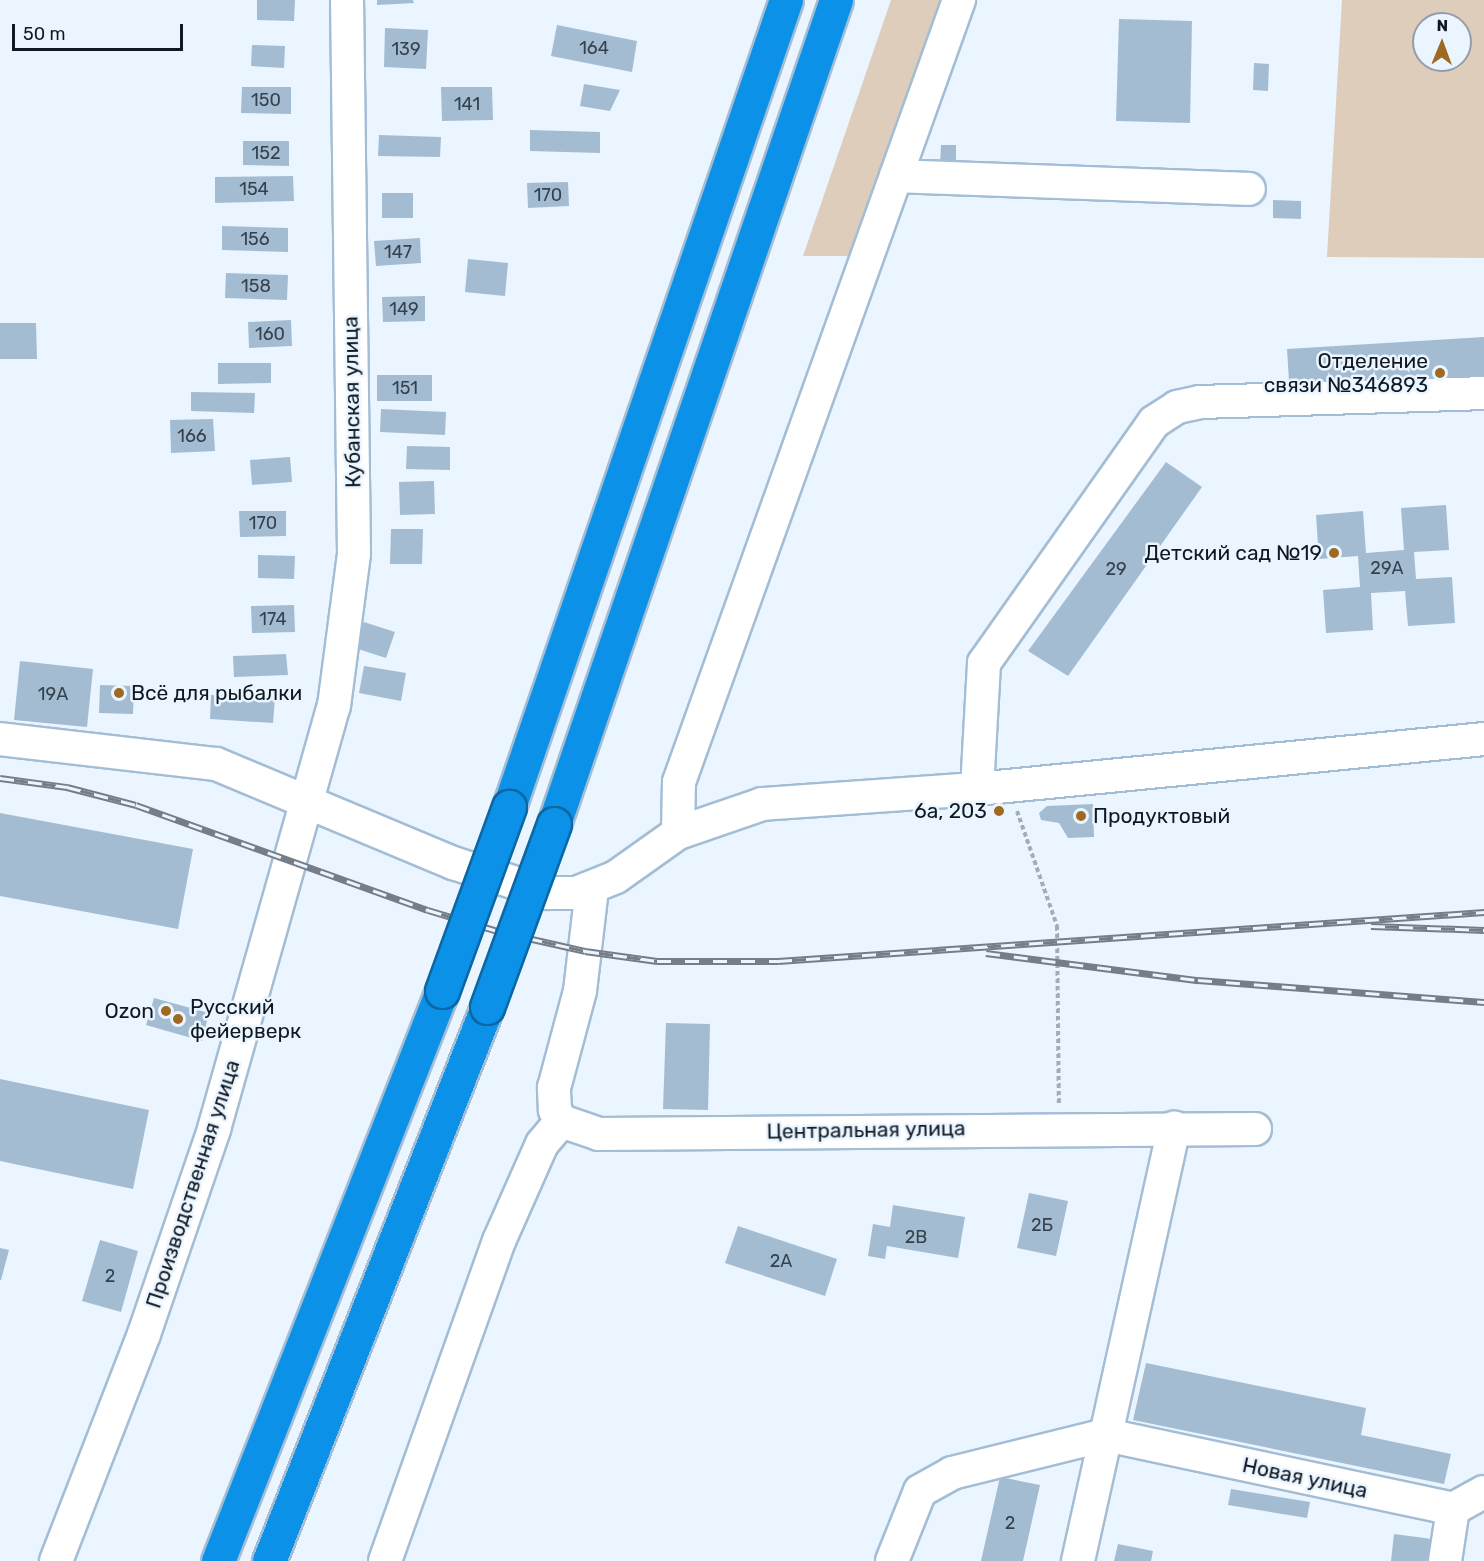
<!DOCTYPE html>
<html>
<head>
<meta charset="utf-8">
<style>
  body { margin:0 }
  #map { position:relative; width:1484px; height:1561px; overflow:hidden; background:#eaf5ff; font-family:Rubik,sans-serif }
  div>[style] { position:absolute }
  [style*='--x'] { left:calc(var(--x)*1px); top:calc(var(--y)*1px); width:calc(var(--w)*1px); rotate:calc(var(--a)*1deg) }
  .green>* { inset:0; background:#decdbb }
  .building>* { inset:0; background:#a4bcd2 }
  .path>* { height:4px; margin-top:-2px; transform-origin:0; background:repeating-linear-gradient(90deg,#a3adb7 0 4.5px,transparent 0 7.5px) }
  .roads { filter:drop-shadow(2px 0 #a3bdd5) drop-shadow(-2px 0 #a3bdd5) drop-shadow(0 2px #a3bdd5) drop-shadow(0 -2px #a3bdd5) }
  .minor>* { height:32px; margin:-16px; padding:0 16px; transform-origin:16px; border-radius:16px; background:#fff }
  .highway>* { height:33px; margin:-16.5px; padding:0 16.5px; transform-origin:16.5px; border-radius:16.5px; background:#0b91e7 }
  .rail>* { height:7px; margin-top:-3.5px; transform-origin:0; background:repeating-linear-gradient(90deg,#eaf5ff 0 14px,#757e88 0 28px); box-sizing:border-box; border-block:2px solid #757e88 }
  .bridges { filter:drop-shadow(2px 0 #0d67a2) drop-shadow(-2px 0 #0d67a2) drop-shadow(0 2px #0d67a2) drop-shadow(0 -2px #0d67a2) }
  .highway-bridge>* { height:33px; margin:-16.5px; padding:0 16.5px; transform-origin:16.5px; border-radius:16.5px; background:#0b91e7 }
  .dots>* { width:16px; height:16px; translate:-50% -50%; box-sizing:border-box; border:3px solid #eaf5ff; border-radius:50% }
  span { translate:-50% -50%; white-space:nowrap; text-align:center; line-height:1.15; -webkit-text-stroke:5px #eaf5ff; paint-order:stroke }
  .number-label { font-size:18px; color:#35424e }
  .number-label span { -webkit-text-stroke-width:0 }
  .poi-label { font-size:21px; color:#101922 }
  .right { translate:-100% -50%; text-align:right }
  .left { translate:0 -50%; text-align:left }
  .street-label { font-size:21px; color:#101922 }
  .north { position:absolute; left:1412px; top:12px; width:60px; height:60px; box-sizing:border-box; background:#eaf5ff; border:2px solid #939da7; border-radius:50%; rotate:1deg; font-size:16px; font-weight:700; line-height:24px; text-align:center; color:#101922 }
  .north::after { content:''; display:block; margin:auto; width:21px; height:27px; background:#9e6922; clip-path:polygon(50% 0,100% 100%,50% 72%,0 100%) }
  .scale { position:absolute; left:12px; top:24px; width:171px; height:27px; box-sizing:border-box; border:3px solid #101922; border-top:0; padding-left:8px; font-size:18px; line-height:21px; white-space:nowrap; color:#101922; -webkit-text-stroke:4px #eaf5ff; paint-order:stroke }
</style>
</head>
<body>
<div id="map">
  <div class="green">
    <i style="clip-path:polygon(891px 0,945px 0,866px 256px,803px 256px)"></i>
    <i style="clip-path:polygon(evenodd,1342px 0,1484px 0,1484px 258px,1327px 257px,1342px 0,1424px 24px,1460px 24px,1460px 60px,1424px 60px,1424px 24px)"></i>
  </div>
  <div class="building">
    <i style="clip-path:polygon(257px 0,295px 0,294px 21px,257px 20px)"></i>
    <i style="clip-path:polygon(377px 0,413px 0,414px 3px,377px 5px)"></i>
    <i style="clip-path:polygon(1119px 19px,1192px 21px,1190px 123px,1116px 121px)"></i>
    <i style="clip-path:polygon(557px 25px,637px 41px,632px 72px,551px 56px)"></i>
    <i style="clip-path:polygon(385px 28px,428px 30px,426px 69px,384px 67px)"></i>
    <i style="clip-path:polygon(252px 45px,285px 46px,284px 68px,251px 66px)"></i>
    <i style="clip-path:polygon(1254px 63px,1269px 64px,1268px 91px,1253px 90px)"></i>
    <i style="clip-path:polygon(584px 84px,620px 90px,610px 111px,580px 106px)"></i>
    <i style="clip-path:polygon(242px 87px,291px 87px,291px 114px,241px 113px)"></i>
    <i style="clip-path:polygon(441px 87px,492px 87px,493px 120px,442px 121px)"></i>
    <i style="clip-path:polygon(530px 130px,600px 132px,600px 153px,530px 151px)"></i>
    <i style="clip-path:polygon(379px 135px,441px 137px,440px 157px,378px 156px)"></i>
    <i style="clip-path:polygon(243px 141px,289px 141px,289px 166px,243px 165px)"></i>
    <i style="clip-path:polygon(941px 145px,956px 145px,956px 166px,940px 165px)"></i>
    <i style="clip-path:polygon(293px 176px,294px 201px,215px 203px,215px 177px)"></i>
    <i style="clip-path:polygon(568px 182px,569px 206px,528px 208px,527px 183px)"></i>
    <i style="clip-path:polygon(382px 193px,413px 193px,413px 218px,382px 218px)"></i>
    <i style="clip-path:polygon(1273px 200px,1301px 201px,1301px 219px,1273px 218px)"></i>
    <i style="clip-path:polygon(222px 226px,288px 228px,288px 252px,222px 250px)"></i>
    <i style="clip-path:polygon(420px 238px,421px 263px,376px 266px,374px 241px)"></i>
    <i style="clip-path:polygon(468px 259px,508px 263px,505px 296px,465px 292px)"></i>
    <i style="clip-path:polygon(226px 273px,288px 275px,287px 300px,225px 298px)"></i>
    <i style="clip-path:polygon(425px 296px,425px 321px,383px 322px,382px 297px)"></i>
    <i style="clip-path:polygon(291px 320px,292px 346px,249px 348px,248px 322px)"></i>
    <i style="clip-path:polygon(0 323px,36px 323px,37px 359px,0 359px)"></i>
    <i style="clip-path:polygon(1484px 337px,1484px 385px,1290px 397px,1287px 349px)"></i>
    <i style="clip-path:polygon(218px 363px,271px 363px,271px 383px,218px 384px)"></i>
    <i style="clip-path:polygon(377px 375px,432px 375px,432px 401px,377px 401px)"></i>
    <i style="clip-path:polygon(191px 392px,255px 393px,254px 413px,191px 411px)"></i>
    <i style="clip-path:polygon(381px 409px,446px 412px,445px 435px,380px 432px)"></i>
    <i style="clip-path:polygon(213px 419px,215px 451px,171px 453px,170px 420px)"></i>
    <i style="clip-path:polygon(407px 446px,450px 447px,450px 470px,406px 469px)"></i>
    <i style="clip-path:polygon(290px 457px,292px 482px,252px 485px,250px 460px)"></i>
    <i style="clip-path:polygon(1166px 462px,1202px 487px,1068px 676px,1028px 651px)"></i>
    <i style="clip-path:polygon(434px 481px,435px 514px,400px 515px,399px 482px)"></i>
    <i style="clip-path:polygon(1446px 505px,1449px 550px,1414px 552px,1416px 579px,1452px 577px,1455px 623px,1408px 626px,1405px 591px,1371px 593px,1373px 630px,1326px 633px,1323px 590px,1360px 587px,1358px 556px,1319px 559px,1316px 515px,1363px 511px,1366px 553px,1404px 550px,1401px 508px)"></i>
    <i style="clip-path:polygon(239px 511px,286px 511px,286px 536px,240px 537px)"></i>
    <i style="clip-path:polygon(391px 529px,423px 529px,422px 564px,390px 564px)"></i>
    <i style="clip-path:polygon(258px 555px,295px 556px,294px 579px,258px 578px)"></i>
    <i style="clip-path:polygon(294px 605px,295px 632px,252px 633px,251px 606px)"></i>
    <i style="clip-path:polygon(364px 622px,395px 632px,386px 658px,355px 648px)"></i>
    <i style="clip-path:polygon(286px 654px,288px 675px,234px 677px,233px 656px)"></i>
    <i style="clip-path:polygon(20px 661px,93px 669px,87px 727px,14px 720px)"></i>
    <i style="clip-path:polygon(364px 666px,406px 673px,401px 701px,359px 693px)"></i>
    <i style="clip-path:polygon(100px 685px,134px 686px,133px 714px,99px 713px)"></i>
    <i style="clip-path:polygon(211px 695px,275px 698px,273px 723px,210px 719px)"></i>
    <i style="clip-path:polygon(1093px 804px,1094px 837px,1068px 838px,1059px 823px,1041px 820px,1039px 813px,1047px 806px)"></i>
    <i style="clip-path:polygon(0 813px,193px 849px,178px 929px,0 896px)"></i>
    <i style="clip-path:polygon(154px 998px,209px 1013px,202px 1041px,146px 1025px)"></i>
    <i style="clip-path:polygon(666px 1023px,710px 1024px,708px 1110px,663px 1109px)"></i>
    <i style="clip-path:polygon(0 1079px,149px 1110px,133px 1189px,0 1161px)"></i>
    <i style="clip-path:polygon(1029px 1193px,1068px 1201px,1056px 1256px,1017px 1248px)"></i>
    <i style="clip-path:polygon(893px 1205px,965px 1217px,958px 1258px,887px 1246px,885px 1259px,868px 1256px,873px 1224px,890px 1227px)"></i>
    <i style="clip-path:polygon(738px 1226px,837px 1259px,825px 1296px,725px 1263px)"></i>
    <i style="clip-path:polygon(100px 1240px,138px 1251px,121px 1312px,82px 1301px)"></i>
    <i style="clip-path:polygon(0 1248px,9px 1250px,1px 1280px,0 1280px)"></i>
    <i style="clip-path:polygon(1146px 1363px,1366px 1408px,1361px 1435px,1451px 1454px,1444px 1484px,1133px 1420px)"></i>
    <i style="clip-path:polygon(1000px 1477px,1040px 1485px,1023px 1561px,981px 1561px)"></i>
    <i style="clip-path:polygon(1231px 1489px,1310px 1502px,1307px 1518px,1228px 1505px)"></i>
    <i style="clip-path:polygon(1394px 1534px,1432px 1539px,1430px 1561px,1391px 1561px)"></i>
    <i style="clip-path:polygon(1118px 1544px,1153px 1551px,1151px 1561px,1114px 1561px)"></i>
  </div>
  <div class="path">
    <i style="--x:1017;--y:811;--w:122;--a:70.8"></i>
    <i style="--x:1057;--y:926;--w:179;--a:89.4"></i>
  </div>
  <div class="roads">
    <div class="minor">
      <i style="--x:896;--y:176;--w:353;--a:2.1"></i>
      <i style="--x:0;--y:739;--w:217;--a:6.6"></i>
      <i style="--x:216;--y:764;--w:257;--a:22.7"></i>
      <i style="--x:453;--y:863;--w:99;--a:17.7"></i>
      <i style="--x:547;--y:893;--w:29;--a:0"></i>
      <i style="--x:576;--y:893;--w:43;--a:-21.8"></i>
      <i style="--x:616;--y:877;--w:76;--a:-35.4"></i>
      <i style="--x:678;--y:833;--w:89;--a:-19"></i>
      <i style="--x:762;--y:804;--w:216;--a:-4"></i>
      <i style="--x:977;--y:789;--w:509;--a:-5.63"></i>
      <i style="--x:977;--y:789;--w:126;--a:-86.8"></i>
      <i style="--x:984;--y:663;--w:295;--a:-54.8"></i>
      <i style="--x:1154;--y:422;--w:27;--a:-33"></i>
      <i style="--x:1177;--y:407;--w:24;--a:-12"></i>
      <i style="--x:1200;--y:402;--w:284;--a:-1.8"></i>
      <i style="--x:678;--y:833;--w:51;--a:-88.9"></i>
      <i style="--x:679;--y:782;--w:831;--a:-70.3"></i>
      <i style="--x:561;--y:1121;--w:40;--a:18.9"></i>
      <i style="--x:599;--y:1134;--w:656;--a:-0.44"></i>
      <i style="--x:1453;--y:1509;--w:35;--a:-29"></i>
      <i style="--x:56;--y:1561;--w:243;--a:-68.8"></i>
      <i style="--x:144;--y:1334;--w:217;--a:-71.1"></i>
      <i style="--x:214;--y:1129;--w:440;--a:-74.2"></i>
      <i style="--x:334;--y:706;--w:153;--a:-82.5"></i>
      <i style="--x:354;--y:554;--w:554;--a:-90.72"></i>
      <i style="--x:385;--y:1561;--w:340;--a:-70.4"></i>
      <i style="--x:499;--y:1241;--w:106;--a:-66.1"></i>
      <i style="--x:542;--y:1144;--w:30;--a:-50"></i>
      <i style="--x:561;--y:1121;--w:13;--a:-119"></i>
      <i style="--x:555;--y:1110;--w:22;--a:-93"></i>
      <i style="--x:554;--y:1088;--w:100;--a:-75"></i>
      <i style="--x:580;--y:991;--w:103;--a:-83.3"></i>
      <i style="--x:892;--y:1561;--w:75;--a:-68.2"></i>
      <i style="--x:920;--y:1491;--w:37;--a:-29"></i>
      <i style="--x:952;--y:1473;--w:159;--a:-13.9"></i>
      <i style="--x:1106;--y:1435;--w:355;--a:12"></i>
      <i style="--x:1078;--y:1561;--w:444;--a:-77.5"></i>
      <i style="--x:1445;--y:1561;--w:53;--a:-81.3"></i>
    </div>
    <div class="highway">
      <i style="--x:509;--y:807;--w:853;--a:-71.06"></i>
      <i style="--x:554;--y:824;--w:871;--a:-71.11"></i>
      <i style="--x:218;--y:1561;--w:612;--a:-68.55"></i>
      <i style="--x:269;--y:1561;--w:595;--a:-68.52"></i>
    </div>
  </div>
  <div class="rail">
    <i style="--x:0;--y:778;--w:68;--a:7.7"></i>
    <i style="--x:67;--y:787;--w:71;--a:14.6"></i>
    <i style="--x:136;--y:805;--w:310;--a:19.8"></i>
    <i style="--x:428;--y:910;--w:76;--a:16.8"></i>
    <i style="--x:501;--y:932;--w:86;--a:12.7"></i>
    <i style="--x:585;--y:951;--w:73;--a:7.9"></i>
    <i style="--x:657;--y:961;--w:121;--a:0"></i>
    <i style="--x:778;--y:961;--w:708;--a:-3.97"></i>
    <i style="--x:1371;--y:926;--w:113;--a:2"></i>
    <i style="--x:986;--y:953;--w:214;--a:7.3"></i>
    <i style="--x:1198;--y:980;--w:287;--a:4.4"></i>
  </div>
  <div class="bridges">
    <div class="highway-bridge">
      <i style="--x:442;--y:991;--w:196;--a:-70"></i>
      <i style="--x:487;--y:1007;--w:195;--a:-69.9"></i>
    </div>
  </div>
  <div class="dots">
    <i style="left:1440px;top:373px;background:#9e6922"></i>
    <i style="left:1334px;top:553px;background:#9e6922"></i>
    <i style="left:119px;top:693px;background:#9e6922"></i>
    <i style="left:999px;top:811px;background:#9e6922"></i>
    <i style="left:1081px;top:816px;background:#9e6922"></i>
    <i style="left:166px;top:1011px;background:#9e6922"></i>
    <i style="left:178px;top:1019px;background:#9e6922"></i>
  </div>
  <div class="number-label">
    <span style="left:594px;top:48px">164</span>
    <span style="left:406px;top:49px">139</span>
    <span style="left:266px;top:100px">150</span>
    <span style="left:467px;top:104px">141</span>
    <span style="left:266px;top:153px">152</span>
    <span style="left:254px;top:189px">154</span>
    <span style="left:548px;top:195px">170</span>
    <span style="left:255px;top:239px">156</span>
    <span style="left:398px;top:252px">147</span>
    <span style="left:256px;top:286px">158</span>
    <span style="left:404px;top:309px">149</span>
    <span style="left:270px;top:334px">160</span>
    <span style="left:405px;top:388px">151</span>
    <span style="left:192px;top:436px">166</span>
    <span style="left:263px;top:523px">170</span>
    <span style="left:1387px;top:568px">29А</span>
    <span style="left:1116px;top:569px">29</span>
    <span style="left:273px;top:619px">174</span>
    <span style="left:53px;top:694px">19А</span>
    <span style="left:1042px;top:1225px">2Б</span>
    <span style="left:916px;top:1237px">2В</span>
    <span style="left:781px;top:1261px">2А</span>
    <span style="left:110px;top:1276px">2</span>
    <span style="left:1010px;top:1523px">2</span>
  </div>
  <div class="poi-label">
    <span class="right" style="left:1428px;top:373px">Отделение<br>связи №346893</span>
    <span class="right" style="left:1322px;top:553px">Детский сад №19</span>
    <span class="left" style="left:131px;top:693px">Всё для рыбалки</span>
    <span class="right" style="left:987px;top:811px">6a, 203</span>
    <span class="left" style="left:1093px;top:816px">Продуктовый</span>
    <span class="left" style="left:190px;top:1019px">Русский<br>фейерверк</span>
    <span class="right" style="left:154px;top:1011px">Ozon</span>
  </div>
  <div class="street-label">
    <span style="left:352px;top:402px;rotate:-91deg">Кубанская улица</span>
    <span style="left:866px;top:1130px;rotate:-1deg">Центральная улица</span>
    <span style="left:193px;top:1184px;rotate:-72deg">Производственная улица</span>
    <span style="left:1305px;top:1478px;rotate:12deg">Новая улица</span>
  </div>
  <div class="north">N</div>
  <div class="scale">50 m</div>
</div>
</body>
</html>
